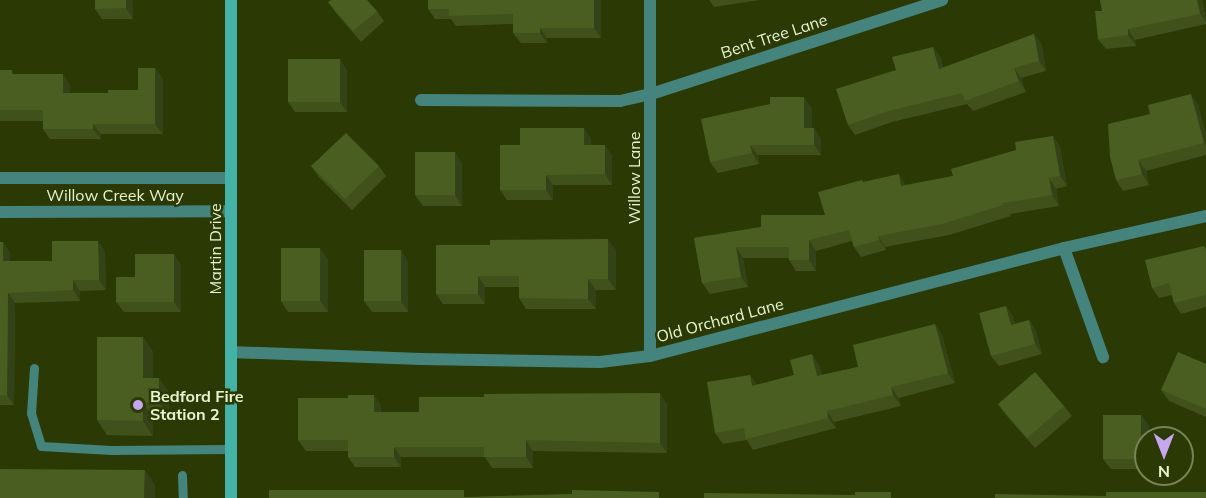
<!DOCTYPE html>
<html>
<head>
<meta charset="utf-8">
<style>
  body { margin:0 }
  #map { position:relative; width:1206px; height:498px; overflow:hidden; background:#2b3905; font-family:Mulish,sans-serif }
  div>[style] { position:absolute }
  [style*='--x'] { left:calc(var(--x)*1px); top:calc(var(--y)*1px); width:calc(var(--w)*1px); rotate:calc(var(--a)*1deg) }
  .lane>* { height:9px; margin:-4.5px; padding:0 4.5px; transform-origin:4.5px; border-radius:4.5px; background:#45847c }
  .street>* { height:12px; margin:-6px; padding:0 6px; transform-origin:6px; border-radius:6px; background:#45847c }
  .secondary>* { height:12px; margin:-6px; padding:0 6px; transform-origin:6px; border-radius:6px; background:#44b2a5 }
  .wall>* { inset:0; background:#40511c }
  .shaded-wall>* { inset:0; background:#344217 }
  .building>* { inset:0; background:#4b5e21 }
  .dots>* { width:16px; height:16px; translate:-50% -50%; box-sizing:border-box; border:3px solid #2b3905; border-radius:50% }
  span { translate:-50% -50%; white-space:nowrap; text-align:center; line-height:1.15; -webkit-text-stroke:5px #2b3905; paint-order:stroke }
  .street-label { font-size:16px; color:#e7f4d2 }
  .poi-label { font-size:16px; color:#e7f4d2; font-weight:700 }
  .left { translate:0 -50%; text-align:left }
  .north { position:absolute; left:1134px; top:426px; width:60px; height:60px; box-sizing:border-box; background:#2b3905; border:2px solid #768457; border-radius:50%; rotate:180deg; font-size:16px; font-weight:700; line-height:24px; text-align:center; color:#e7f4d2 }
  .north::after { content:''; display:block; margin:auto; width:21px; height:27px; background:#c7a6f0; clip-path:polygon(50% 0,100% 100%,50% 72%,0 100%) }
</style>
</head>
<body>
<div id="map">
  <div class="lane">
    <i style="--x:34;--y:368;--w:45;--a:93.8"></i>
    <i style="--x:31;--y:413;--w:34;--a:73"></i>
    <i style="--x:41;--y:446;--w:70;--a:3.3"></i>
    <i style="--x:111;--y:450;--w:120;--a:-0.5"></i>
    <i style="--x:182;--y:475;--w:23;--a:88"></i>
  </div>
  <div class="street">
    <i style="--x:421;--y:100;--w:199;--a:0.3"></i>
    <i style="--x:620;--y:101;--w:32;--a:-13"></i>
    <i style="--x:651;--y:94;--w:306;--a:-17.9"></i>
    <i style="--x:0;--y:178;--w:231;--a:0"></i>
    <i style="--x:0;--y:212;--w:231;--a:-0.2"></i>
    <i style="--x:1064;--y:248;--w:116;--a:70.3"></i>
    <i style="--x:231;--y:352;--w:190;--a:2.1"></i>
    <i style="--x:421;--y:359;--w:179;--a:1"></i>
    <i style="--x:600;--y:362;--w:50;--a:-6.8"></i>
    <i style="--x:650;--y:356;--w:428;--a:-14.6"></i>
    <i style="--x:1064;--y:248;--w:146;--a:-12.7"></i>
    <i style="--x:650;--y:356;--w:356;--a:-90"></i>
  </div>
  <div class="secondary">
    <i style="--x:231;--y:0;--w:498;--a:90"></i>
  </div>
  <div class="wall">
    <i style="clip-path:polygon(95px 0,133px 0,133px 19px,102px 19px,95px 9px)"></i>
    <i style="clip-path:polygon(601px 0,601px 38px,547px 38px,547px 43px,521px 43px,513px 33px,513px 24px,456px 26px,451px 19px,435px 19px,428px 9px)"></i>
    <i style="clip-path:polygon(709px 0,760px 0,714px 7px)"></i>
    <i style="clip-path:polygon(1202px 0,1206px 19px,1206px 24px,1135px 40px,1136px 46px,1106px 49px,1098px 39px,1102px 11px)"></i>
    <i style="clip-path:polygon(328px 2px,377px 11px,384px 21px,361px 42px,336px 13px)"></i>
    <i style="clip-path:polygon(1034px 34px,1042px 45px,1046px 71px,1021px 78px,1026px 92px,973px 111px,967px 104px,892px 122px,855px 135px,848px 125px,941px 57px,943px 68px)"></i>
    <i style="clip-path:polygon(155px 68px,163px 79px,163px 134px,101px 134px,101px 139px,50px 139px,43px 129px,43px 121px,0 121px,0 70px,15px 74px,70px 85px,70px 93px,108px 93px,138px 90px)"></i>
    <i style="clip-path:polygon(347px 70px,347px 112px,295px 112px,288px 102px)"></i>
    <i style="clip-path:polygon(1198px 104px,1206px 135px,1206px 155px,1146px 171px,1149px 185px,1123px 191px,1116px 180px,1150px 114px)"></i>
    <i style="clip-path:polygon(812px 108px,812px 128px,814px 128px,821px 139px,821px 155px,758px 155px,759px 164px,718px 173px,710px 162px)"></i>
    <i style="clip-path:polygon(1053px 136px,1060px 147px,1067px 186px,1056px 189px,1059px 206px,1010px 214px,1011px 216px,949px 235px,885px 247px,886px 250px,861px 257px,854px 247px,852px 241px,816px 251px,816px 271px,796px 271px,789px 260px,789px 258px,743px 258px,748px 287px,710px 294px,702px 283px,694px 238px,761px 227px,825px 215px,864px 182px,906px 185px,953px 176px,1016px 150px)"></i>
    <i style="clip-path:polygon(591px 138px,591px 145px,612px 155px,612px 185px,553px 185px,553px 200px,507px 200px,500px 190px,520px 145px)"></i>
    <i style="clip-path:polygon(462px 163px,462px 206px,423px 206px,415px 195px)"></i>
    <i style="clip-path:polygon(311px 166px,379px 166px,386px 176px,352px 210px,319px 177px)"></i>
    <i style="clip-path:polygon(98px 241px,105px 252px,106px 290px,80px 291px,80px 301px,15px 303px,14px 405px,0 405px,0 242px,3px 242px,10px 253px,10px 261px,52px 261px)"></i>
    <i style="clip-path:polygon(436px 245px,616px 250px,616px 290px,596px 290px,596px 309px,526px 309px,519px 298px,519px 287px,485px 287px,485px 304px,443px 304px,436px 294px)"></i>
    <i style="clip-path:polygon(1204px 246px,1206px 248px,1206px 307px,1181px 314px,1174px 303px,1172px 295px,1159px 298px,1152px 288px)"></i>
    <i style="clip-path:polygon(328px 259px,328px 312px,288px 312px,281px 301px)"></i>
    <i style="clip-path:polygon(408px 261px,408px 312px,372px 312px,364px 301px)"></i>
    <i style="clip-path:polygon(181px 265px,181px 312px,124px 312px,116px 302px,135px 277px)"></i>
    <i style="clip-path:polygon(1013px 316px,1015px 324px,1029px 320px,1036px 331px,1042px 354px,999px 366px,991px 356px)"></i>
    <i style="clip-path:polygon(935px 324px,942px 335px,955px 383px,899px 398px,901px 406px,834px 422px,836px 428px,753px 450px,747px 440px,723px 444px,715px 433px,750px 375px,757px 385px,794px 375px,819px 365px,822px 375px,858px 367px)"></i>
    <i style="clip-path:polygon(143px 337px,153px 352px,153px 378px,159px 378px,169px 393px,169px 418px,153px 418px,153px 436px,107px 435px,97px 420px)"></i>
    <i style="clip-path:polygon(1206px 364px,1206px 417px,1169px 401px,1161px 390px)"></i>
    <i style="clip-path:polygon(667px 404px,667px 453px,533px 451px,533px 468px,492px 468px,485px 457px,401px 457px,401px 467px,355px 467px,348px 457px,348px 451px,306px 451px,298px 440px,381px 405px,381px 412px,419px 412px)"></i>
    <i style="clip-path:polygon(998px 404px,1064px 406px,1072px 416px,1035px 448px,1006px 415px)"></i>
    <i style="clip-path:polygon(1141px 415px,1149px 426px,1149px 438px,1146px 438px,1146px 469px,1111px 469px,1103px 459px)"></i>
  </div>
  <div class="shaded-wall">
    <i style="clip-path:polygon(126px 0,133px 0,133px 19px,126px 8px)"></i>
    <i style="clip-path:polygon(594px 0,601px 0,601px 38px,594px 28px)"></i>
    <i style="clip-path:polygon(1197px 0,1202px 0,1206px 22px,1200px 14px)"></i>
    <i style="clip-path:polygon(540px 28px,547px 38px,547px 43px,540px 33px)"></i>
    <i style="clip-path:polygon(1128px 29px,1135px 40px,1136px 46px,1128px 35px)"></i>
    <i style="clip-path:polygon(1034px 34px,1042px 45px,1046px 71px,1039px 61px)"></i>
    <i style="clip-path:polygon(933px 47px,941px 57px,946px 80px,939px 69px)"></i>
    <i style="clip-path:polygon(340px 59px,347px 70px,347px 112px,340px 102px)"></i>
    <i style="clip-path:polygon(155px 68px,163px 79px,163px 134px,155px 124px)"></i>
    <i style="clip-path:polygon(1014px 68px,1021px 78px,1026px 92px,1019px 81px)"></i>
    <i style="clip-path:polygon(63px 74px,70px 85px,70px 103px,63px 93px)"></i>
    <i style="clip-path:polygon(1191px 94px,1198px 104px,1206px 135px,1206px 147px,1204px 143px)"></i>
    <i style="clip-path:polygon(804px 97px,812px 108px,812px 139px,804px 128px)"></i>
    <i style="clip-path:polygon(93px 124px,101px 134px,101px 139px,93px 129px)"></i>
    <i style="clip-path:polygon(584px 128px,591px 138px,591px 155px,584px 145px)"></i>
    <i style="clip-path:polygon(814px 128px,821px 139px,821px 155px,814px 145px)"></i>
    <i style="clip-path:polygon(1053px 136px,1060px 147px,1067px 186px,1060px 176px)"></i>
    <i style="clip-path:polygon(605px 145px,612px 155px,612px 185px,605px 174px)"></i>
    <i style="clip-path:polygon(750px 145px,758px 155px,759px 164px,752px 153px)"></i>
    <i style="clip-path:polygon(455px 152px,462px 163px,462px 206px,455px 195px)"></i>
    <i style="clip-path:polygon(1138px 160px,1146px 171px,1149px 185px,1142px 174px)"></i>
    <i style="clip-path:polygon(899px 174px,906px 185px,908px 197px,901px 186px)"></i>
    <i style="clip-path:polygon(546px 175px,553px 185px,553px 200px,546px 190px)"></i>
    <i style="clip-path:polygon(1049px 178px,1056px 189px,1059px 206px,1052px 195px)"></i>
    <i style="clip-path:polygon(878px 236px,885px 247px,886px 250px,879px 240px)"></i>
    <i style="clip-path:polygon(608px 239px,616px 250px,616px 290px,608px 279px)"></i>
    <i style="clip-path:polygon(809px 240px,816px 251px,816px 271px,809px 260px)"></i>
    <i style="clip-path:polygon(98px 241px,105px 252px,106px 290px,99px 280px)"></i>
    <i style="clip-path:polygon(3px 242px,10px 253px,10px 272px,3px 261px)"></i>
    <i style="clip-path:polygon(736px 247px,743px 258px,748px 287px,741px 277px)"></i>
    <i style="clip-path:polygon(320px 248px,328px 259px,328px 312px,320px 301px)"></i>
    <i style="clip-path:polygon(401px 250px,408px 261px,408px 312px,401px 301px)"></i>
    <i style="clip-path:polygon(174px 254px,181px 265px,181px 312px,174px 302px)"></i>
    <i style="clip-path:polygon(478px 276px,485px 287px,485px 304px,478px 294px)"></i>
    <i style="clip-path:polygon(588px 279px,596px 290px,596px 309px,588px 299px)"></i>
    <i style="clip-path:polygon(73px 280px,80px 291px,80px 301px,73px 290px)"></i>
    <i style="clip-path:polygon(8px 293px,15px 303px,14px 405px,7px 395px)"></i>
    <i style="clip-path:polygon(1006px 306px,1013px 316px,1018px 335px,1011px 325px)"></i>
    <i style="clip-path:polygon(1029px 320px,1036px 331px,1042px 354px,1035px 344px)"></i>
    <i style="clip-path:polygon(935px 324px,942px 335px,955px 383px,948px 373px)"></i>
    <i style="clip-path:polygon(143px 337px,153px 352px,153px 393px,143px 378px)"></i>
    <i style="clip-path:polygon(812px 354px,819px 365px,825px 387px,817px 376px)"></i>
    <i style="clip-path:polygon(750px 375px,757px 386px,752px 386px)"></i>
    <i style="clip-path:polygon(159px 378px,169px 393px,169px 418px,159px 403px)"></i>
    <i style="clip-path:polygon(891px 387px,899px 398px,901px 406px,893px 395px)"></i>
    <i style="clip-path:polygon(660px 393px,667px 404px,667px 453px,660px 443px)"></i>
    <i style="clip-path:polygon(374px 395px,381px 405px,381px 422px,374px 412px)"></i>
    <i style="clip-path:polygon(143px 403px,153px 418px,153px 436px,143px 421px)"></i>
    <i style="clip-path:polygon(827px 411px,834px 422px,836px 428px,828px 418px)"></i>
    <i style="clip-path:polygon(1141px 415px,1149px 426px,1149px 438px,1146px 438px,1146px 465px,1141px 459px)"></i>
    <i style="clip-path:polygon(526px 440px,533px 451px,533px 468px,526px 457px)"></i>
    <i style="clip-path:polygon(394px 447px,401px 457px,401px 467px,394px 457px)"></i>
    <i style="clip-path:polygon(145px 470px,155px 485px,155px 498px,144px 498px)"></i>
  </div>
  <div class="building">
    <i style="clip-path:polygon(95px 0,126px 0,126px 8px,95px 9px)"></i>
    <i style="clip-path:polygon(331px 0,367px 0,377px 11px,353px 31px,328px 2px)"></i>
    <i style="clip-path:polygon(428px 0,594px 0,594px 28px,540px 28px,540px 33px,513px 33px,513px 14px,449px 16px,449px 9px,428px 9px)"></i>
    <i style="clip-path:polygon(1100px 0,1197px 0,1200px 14px,1128px 29px,1128px 35px,1098px 39px,1095px 11px,1102px 11px)"></i>
    <i style="clip-path:polygon(1034px 34px,1039px 61px,1014px 68px,1019px 81px,965px 101px,962px 93px,885px 112px,848px 125px,836px 89px,896px 70px,892px 57px,933px 47px,939px 69px)"></i>
    <i style="clip-path:polygon(288px 59px,340px 59px,340px 102px,288px 102px)"></i>
    <i style="clip-path:polygon(138px 68px,155px 68px,155px 124px,93px 124px,93px 129px,43px 129px,43px 110px,0 110px,0 70px,12px 70px,12px 74px,63px 74px,63px 93px,108px 93px,108px 90px,138px 90px)"></i>
    <i style="clip-path:polygon(1191px 94px,1204px 143px,1138px 160px,1142px 174px,1116px 180px,1110px 157px,1108px 124px,1150px 114px,1148px 105px)"></i>
    <i style="clip-path:polygon(770px 97px,804px 97px,804px 128px,814px 128px,814px 145px,750px 145px,752px 153px,710px 162px,701px 119px,770px 104px)"></i>
    <i style="clip-path:polygon(520px 128px,584px 128px,584px 145px,605px 145px,605px 174px,546px 175px,546px 190px,500px 190px,500px 145px,520px 145px)"></i>
    <i style="clip-path:polygon(346px 133px,379px 166px,345px 199px,311px 166px)"></i>
    <i style="clip-path:polygon(1053px 136px,1060px 176px,1049px 178px,1052px 195px,1003px 203px,1003px 205px,942px 224px,878px 236px,879px 240px,854px 247px,849px 230px,809px 240px,809px 260px,789px 260px,789px 247px,736px 247px,741px 277px,702px 283px,694px 238px,761px 227px,761px 215px,825px 215px,818px 192px,862px 180px,863px 182px,899px 174px,901px 186px,953px 176px,951px 169px,1016px 150px,1015px 142px)"></i>
    <i style="clip-path:polygon(415px 152px,455px 152px,455px 195px,415px 195px)"></i>
    <i style="clip-path:polygon(608px 239px,608px 279px,588px 279px,588px 299px,519px 298px,519px 276px,478px 276px,478px 294px,436px 294px,436px 245px,490px 245px,490px 240px)"></i>
    <i style="clip-path:polygon(52px 241px,98px 241px,99px 280px,73px 280px,73px 290px,8px 293px,7px 395px,0 395px,0 242px,3px 242px,3px 261px,52px 261px)"></i>
    <i style="clip-path:polygon(1204px 246px,1206px 253px,1206px 295px,1174px 303px,1169px 283px,1152px 288px,1145px 260px)"></i>
    <i style="clip-path:polygon(281px 248px,320px 248px,320px 301px,281px 301px)"></i>
    <i style="clip-path:polygon(364px 250px,401px 250px,401px 301px,364px 301px)"></i>
    <i style="clip-path:polygon(135px 254px,174px 254px,174px 302px,116px 302px,116px 277px,135px 277px)"></i>
    <i style="clip-path:polygon(1006px 306px,1011px 325px,1029px 320px,1035px 344px,991px 356px,979px 313px)"></i>
    <i style="clip-path:polygon(935px 324px,948px 373px,891px 387px,893px 395px,827px 411px,828px 418px,746px 439px,744px 428px,715px 433px,707px 382px,750px 375px,752px 386px,794px 375px,790px 360px,812px 354px,817px 376px,858px 367px,853px 345px)"></i>
    <i style="clip-path:polygon(97px 337px,143px 337px,143px 378px,159px 378px,159px 403px,143px 403px,143px 421px,97px 420px)"></i>
    <i style="clip-path:polygon(1178px 352px,1206px 364px,1206px 409px,1161px 390px)"></i>
    <i style="clip-path:polygon(1035px 372px,1064px 406px,1027px 438px,998px 404px)"></i>
    <i style="clip-path:polygon(660px 393px,660px 443px,526px 440px,526px 457px,484px 457px,484px 447px,394px 447px,394px 457px,348px 457px,348px 440px,298px 440px,298px 398px,348px 398px,348px 395px,374px 395px,374px 412px,419px 412px,419px 397px,484px 397px,484px 394px)"></i>
    <i style="clip-path:polygon(1103px 415px,1141px 415px,1141px 459px,1103px 459px)"></i>
    <i style="clip-path:polygon(0 469px,145px 470px,144px 498px,0 498px)"></i>
    <i style="clip-path:polygon(269px 490px,464px 490px,464px 497px,572px 494px,572px 490px,659px 492px,659px 498px,269px 498px)"></i>
    <i style="clip-path:polygon(855px 492px,891px 492px,891px 498px,704px 498px,704px 493px,855px 495px)"></i>
    <i style="clip-path:polygon(1106px 492px,1206px 492px,1206px 498px,995px 498px,995px 494px,1106px 496px)"></i>
  </div>
  <div class="dots">
    <i style="left:138px;top:405px;background:#c7a6f0"></i>
  </div>
  <div class="street-label">
    <span style="left:774px;top:36px;rotate:-18deg">Bent Tree Lane</span>
    <span style="left:634px;top:178px;rotate:-90deg">Willow Lane</span>
    <span style="left:115px;top:195px">Willow Creek Way</span>
    <span style="left:215px;top:249px;rotate:-90deg">Martin Drive</span>
    <span style="left:720px;top:320px;rotate:-15deg">Old Orchard Lane</span>
  </div>
  <div class="poi-label">
    <span class="left" style="left:150px;top:405px">Bedford Fire<br>Station 2</span>
  </div>
  <div class="north">N</div>
</div>
</body>
</html>
